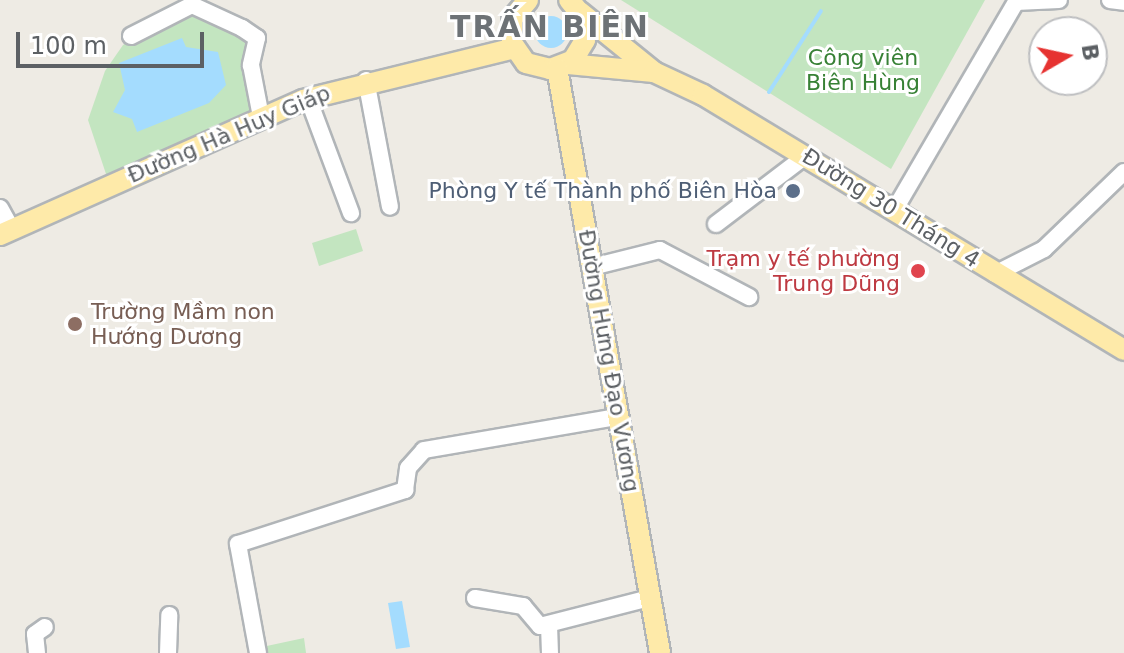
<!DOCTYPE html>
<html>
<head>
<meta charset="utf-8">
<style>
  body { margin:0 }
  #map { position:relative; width:1124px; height:653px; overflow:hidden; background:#eeebe4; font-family:"DejaVu Sans",sans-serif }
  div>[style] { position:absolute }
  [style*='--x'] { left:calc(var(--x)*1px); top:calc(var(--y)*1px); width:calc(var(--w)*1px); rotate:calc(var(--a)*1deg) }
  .green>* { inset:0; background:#c3e5c0 }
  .water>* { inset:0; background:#a4dcfe }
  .round { border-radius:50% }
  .stream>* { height:4px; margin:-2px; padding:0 2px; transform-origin:2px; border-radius:2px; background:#a4dcfe }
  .roads { filter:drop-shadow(2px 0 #b1b5b8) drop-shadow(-2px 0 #b1b5b8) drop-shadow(0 2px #b1b5b8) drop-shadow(0 -2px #b1b5b8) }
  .minor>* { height:16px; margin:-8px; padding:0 8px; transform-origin:8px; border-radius:8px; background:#fff }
  .major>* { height:20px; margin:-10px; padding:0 10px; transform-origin:10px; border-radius:10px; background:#feeaa9 }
  .dots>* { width:22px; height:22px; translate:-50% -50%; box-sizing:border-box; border:4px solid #fff; border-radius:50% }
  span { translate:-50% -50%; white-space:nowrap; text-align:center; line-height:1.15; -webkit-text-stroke:6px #fff; paint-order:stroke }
  .park-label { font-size:22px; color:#378135 }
  .street-label { font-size:22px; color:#5c6064 }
  .service-label { font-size:22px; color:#4e5e75 }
  .right { translate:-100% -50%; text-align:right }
  .health-label { font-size:22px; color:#be3a42 }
  .education-label { font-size:22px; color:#785e54 }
  .left { translate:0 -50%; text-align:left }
  .district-label { font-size:30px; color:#6d7276; font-weight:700; letter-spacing:2px }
  .north { position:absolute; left:1028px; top:16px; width:80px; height:80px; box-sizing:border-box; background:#fff; border:2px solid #bebfc1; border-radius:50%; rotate:81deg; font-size:22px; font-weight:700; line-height:32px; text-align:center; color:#5c6064 }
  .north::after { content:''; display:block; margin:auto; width:28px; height:36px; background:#e63331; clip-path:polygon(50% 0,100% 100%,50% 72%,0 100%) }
  .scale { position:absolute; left:16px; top:32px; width:188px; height:36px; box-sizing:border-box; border:4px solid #5c6064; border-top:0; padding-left:10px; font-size:24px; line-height:28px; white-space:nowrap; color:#5c6064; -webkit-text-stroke:6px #fff; paint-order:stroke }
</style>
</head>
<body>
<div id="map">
  <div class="green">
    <i style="clip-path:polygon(621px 0,985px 0,891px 169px)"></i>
    <i style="clip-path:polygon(189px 9px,254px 40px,256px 111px,107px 177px,88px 120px,105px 71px,123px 45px)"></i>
    <i style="clip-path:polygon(356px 229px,363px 251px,319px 266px,312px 243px)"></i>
    <i style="clip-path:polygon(304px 638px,306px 653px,263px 653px,262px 647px)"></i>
  </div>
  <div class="water">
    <i class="round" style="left:535px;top:16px;width:32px;height:32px"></i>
    <i style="clip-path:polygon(182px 38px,186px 47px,218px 52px,226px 85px,209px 103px,137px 132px,132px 119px,113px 112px,125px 90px,119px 63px)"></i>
    <i style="clip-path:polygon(402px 601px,410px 647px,396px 649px,388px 603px)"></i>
  </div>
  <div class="stream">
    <i style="--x:769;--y:92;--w:96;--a:-57.3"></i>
  </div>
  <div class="roads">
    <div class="minor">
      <i style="--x:1110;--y:0;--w:14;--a:8"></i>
      <i style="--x:1016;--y:2;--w:43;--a:-2.7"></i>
      <i style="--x:131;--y:36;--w:68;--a:-26.9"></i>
      <i style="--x:192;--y:5;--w:55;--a:24.7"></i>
      <i style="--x:242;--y:28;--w:18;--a:34"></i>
      <i style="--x:257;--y:38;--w:28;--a:103"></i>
      <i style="--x:251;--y:65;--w:53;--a:79.1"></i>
      <i style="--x:366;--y:80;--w:129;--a:79.3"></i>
      <i style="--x:308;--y:98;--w:123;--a:69.5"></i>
      <i style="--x:0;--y:208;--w:25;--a:61"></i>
      <i style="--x:895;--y:209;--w:242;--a:-59.7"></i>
      <i style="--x:716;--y:224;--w:114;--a:-37.2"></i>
      <i style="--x:592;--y:267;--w:70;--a:-14"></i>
      <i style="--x:660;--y:250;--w:101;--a:27.8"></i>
      <i style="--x:995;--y:274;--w:55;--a:-27"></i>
      <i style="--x:1044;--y:249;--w:111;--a:-43.9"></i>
      <i style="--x:475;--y:598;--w:49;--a:9.5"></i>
      <i style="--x:523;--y:606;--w:26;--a:50"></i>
      <i style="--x:540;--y:626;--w:114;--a:-14.3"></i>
      <i style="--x:549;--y:625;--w:28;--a:88"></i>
      <i style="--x:37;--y:653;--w:19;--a:-96"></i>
      <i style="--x:35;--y:634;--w:12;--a:-35"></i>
      <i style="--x:168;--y:653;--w:38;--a:-88"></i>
      <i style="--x:258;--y:653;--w:111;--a:-100.4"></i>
      <i style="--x:238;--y:544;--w:176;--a:-17.9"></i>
      <i style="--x:405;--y:490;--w:22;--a:-82"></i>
      <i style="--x:408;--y:468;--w:24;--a:-48"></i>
      <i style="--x:424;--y:450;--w:197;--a:-9.7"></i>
    </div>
    <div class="major">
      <i style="--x:528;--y:0;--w:25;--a:130"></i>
      <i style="--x:512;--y:19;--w:24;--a:90"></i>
      <i style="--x:512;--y:43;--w:24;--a:55"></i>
      <i style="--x:526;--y:63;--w:25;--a:14"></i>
      <i style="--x:550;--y:69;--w:25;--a:-21"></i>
      <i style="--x:573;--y:60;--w:23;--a:-59"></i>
      <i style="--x:585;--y:40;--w:23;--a:-95"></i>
      <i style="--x:583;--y:17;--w:22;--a:-129"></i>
      <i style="--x:580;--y:12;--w:95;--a:39"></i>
      <i style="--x:568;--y:64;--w:86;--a:5.3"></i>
      <i style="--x:654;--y:72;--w:54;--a:25.1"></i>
      <i style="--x:703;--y:95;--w:492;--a:31.2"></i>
      <i style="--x:557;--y:68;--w:594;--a:80.01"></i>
      <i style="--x:0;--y:235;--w:332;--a:-24"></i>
      <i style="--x:303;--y:100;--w:217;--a:-13.8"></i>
    </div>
  </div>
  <div class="dots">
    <i style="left:793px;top:191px;background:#5c6f8a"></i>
    <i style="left:918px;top:271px;background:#e0444e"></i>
    <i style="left:75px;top:324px;background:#8d6e63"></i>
  </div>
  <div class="park-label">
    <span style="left:863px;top:70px">Công viên<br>Biên Hùng</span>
  </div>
  <div class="street-label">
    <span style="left:229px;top:134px;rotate:-23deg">Đường Hà Huy Giáp</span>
    <span style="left:891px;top:208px;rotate:32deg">Đường 30 Tháng 4</span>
    <span style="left:609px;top:361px;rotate:80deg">Đường Hưng Đạo Vương</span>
  </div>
  <div class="service-label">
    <span class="right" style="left:777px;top:191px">Phòng Y tế Thành phố Biên Hòa</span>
  </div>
  <div class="health-label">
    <span class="right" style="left:900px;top:271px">Trạm y tế phường<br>Trung Dũng</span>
  </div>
  <div class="education-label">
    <span class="left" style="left:91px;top:324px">Trường Mầm non<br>Hướng Dương</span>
  </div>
  <div class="district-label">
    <span style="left:550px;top:27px">TRẤN BIÊN</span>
  </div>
  <div class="north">B</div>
  <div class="scale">100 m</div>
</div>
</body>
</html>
